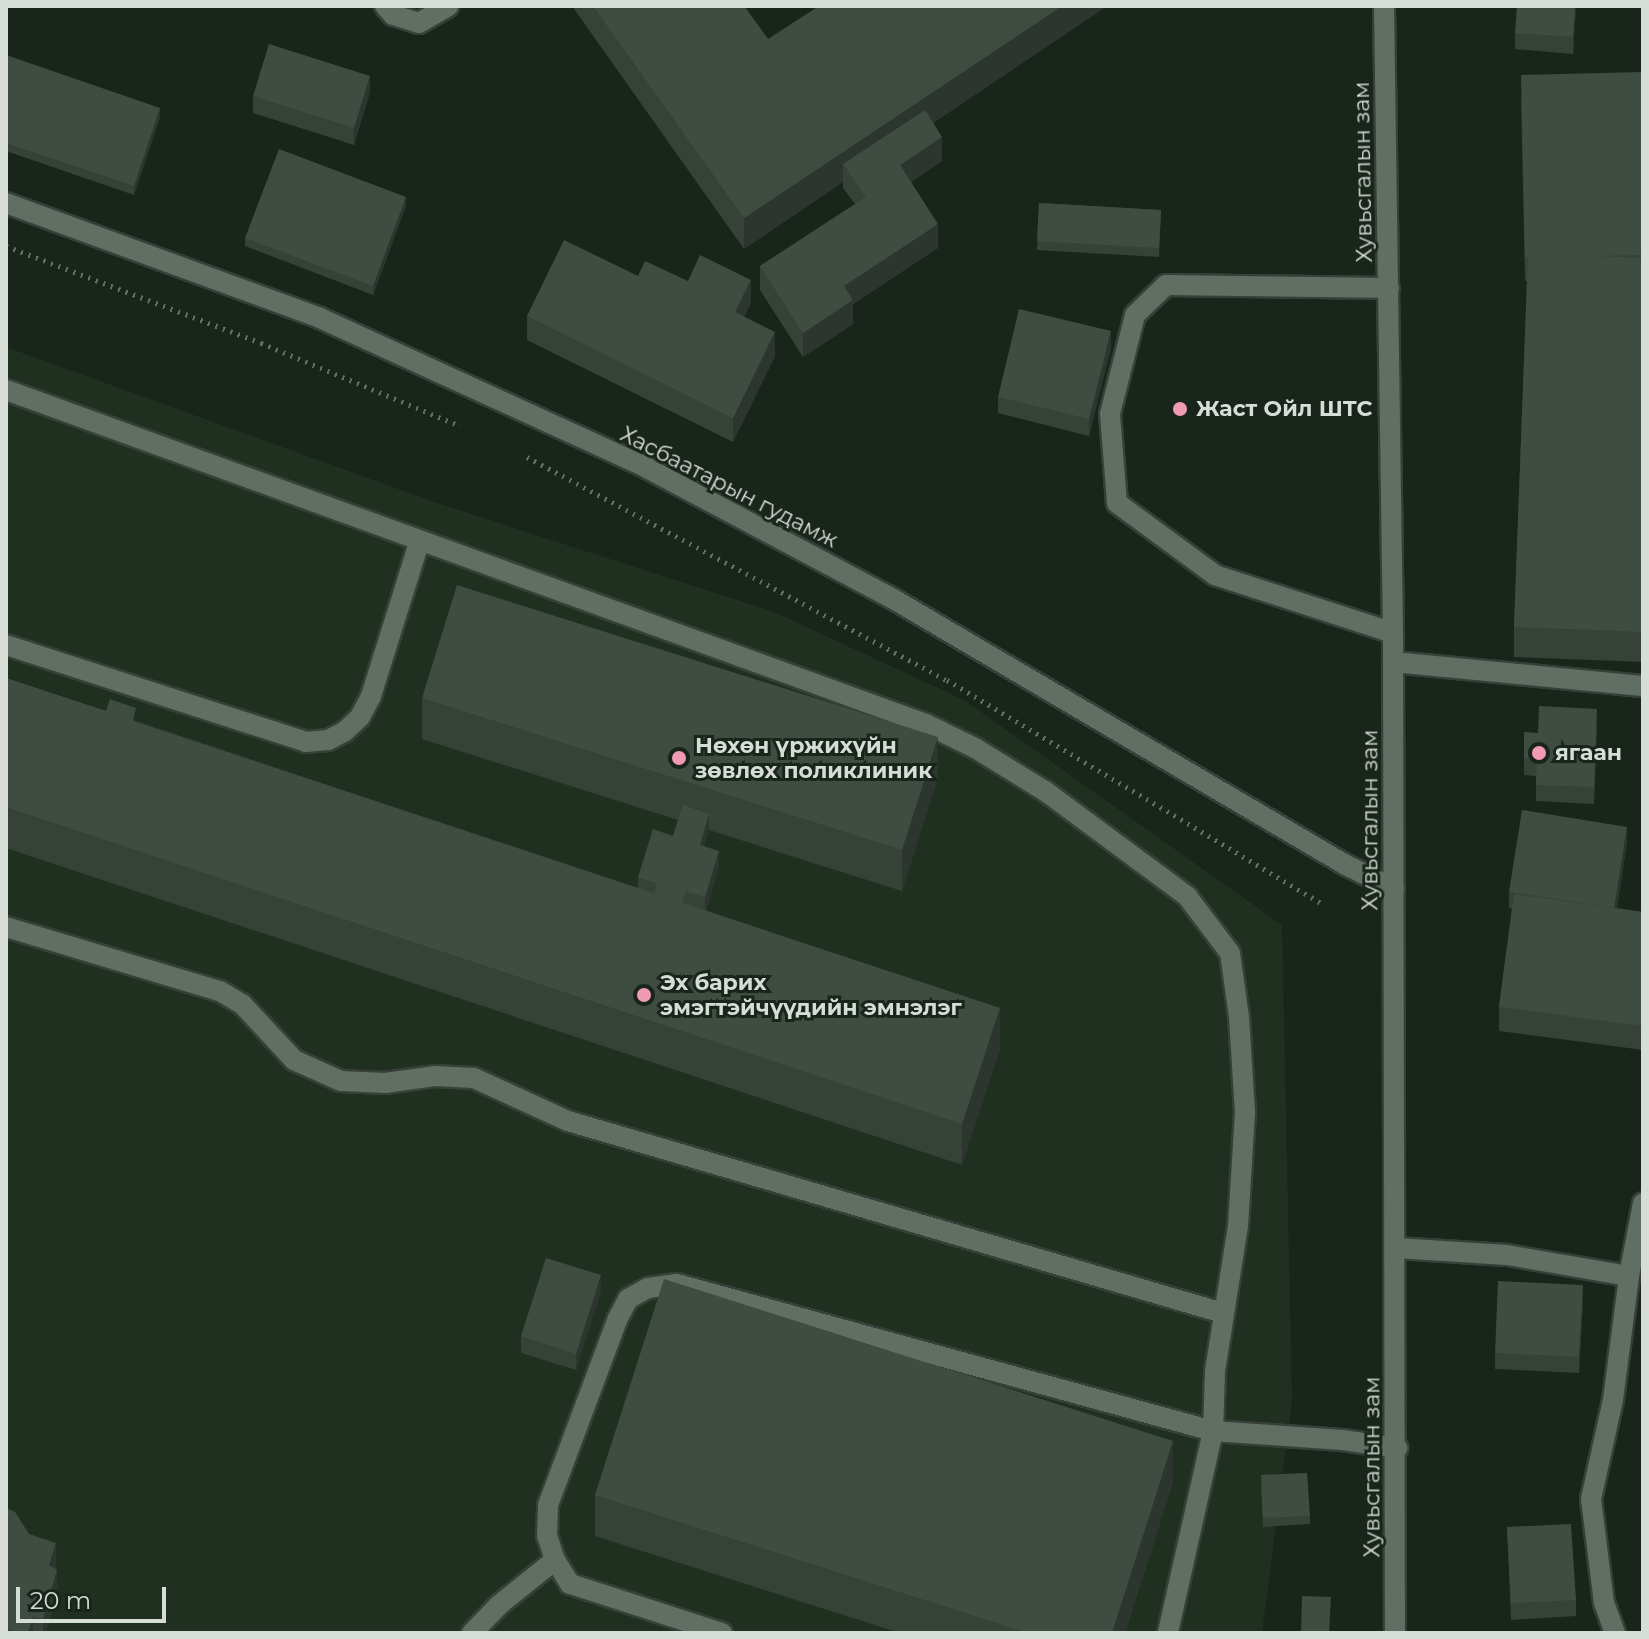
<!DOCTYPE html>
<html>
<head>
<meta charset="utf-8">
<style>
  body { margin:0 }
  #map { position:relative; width:1649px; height:1639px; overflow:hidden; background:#19251b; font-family:Montserrat,sans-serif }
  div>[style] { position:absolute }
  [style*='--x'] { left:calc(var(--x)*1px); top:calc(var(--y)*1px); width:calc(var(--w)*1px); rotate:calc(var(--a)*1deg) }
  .built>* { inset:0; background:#1f3021 }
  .path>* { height:5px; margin-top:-2.5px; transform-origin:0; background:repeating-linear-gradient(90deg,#646e65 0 2px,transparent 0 8px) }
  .roads { filter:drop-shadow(2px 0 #374038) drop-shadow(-2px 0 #374038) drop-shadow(0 2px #374038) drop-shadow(0 -2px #374038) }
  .lane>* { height:20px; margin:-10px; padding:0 10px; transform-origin:10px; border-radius:10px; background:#616e63 }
  .street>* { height:20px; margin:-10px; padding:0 10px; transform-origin:10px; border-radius:10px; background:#616e63 }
  .secondary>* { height:20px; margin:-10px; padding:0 10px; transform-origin:10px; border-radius:10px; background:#616e63 }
  .wall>* { inset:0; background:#364138 }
  .shaded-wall>* { inset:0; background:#2c352e }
  .building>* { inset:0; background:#3f4c41 }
  .dots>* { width:22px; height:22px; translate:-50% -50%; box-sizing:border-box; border:4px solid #19251b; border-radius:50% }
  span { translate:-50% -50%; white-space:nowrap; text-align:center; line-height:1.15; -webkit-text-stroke:6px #19251b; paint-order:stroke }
  .street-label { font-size:22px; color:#d6ddd6 }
  .poi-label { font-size:22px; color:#d6ddd6; font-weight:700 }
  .left { translate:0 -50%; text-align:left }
  .frame { position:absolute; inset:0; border:8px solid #d6ddd6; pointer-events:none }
  .scale { position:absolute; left:16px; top:1587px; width:150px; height:36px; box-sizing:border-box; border:4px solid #d6ddd6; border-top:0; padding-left:10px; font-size:24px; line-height:28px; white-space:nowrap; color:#d6ddd6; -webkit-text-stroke:6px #19251b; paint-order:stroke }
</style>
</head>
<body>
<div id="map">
  <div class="built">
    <i style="clip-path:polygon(6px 347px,434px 502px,774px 612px,964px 700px,1282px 925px,1292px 1400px,1262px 1633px,6px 1633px)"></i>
  </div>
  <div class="path">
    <i style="--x:6;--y:246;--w:273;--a:20.8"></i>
    <i style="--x:261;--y:343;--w:216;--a:22.6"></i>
    <i style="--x:527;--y:457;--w:476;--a:28"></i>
    <i style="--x:947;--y:680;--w:435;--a:30.8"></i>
  </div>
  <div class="roads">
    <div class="lane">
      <i style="--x:385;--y:6;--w:12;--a:48"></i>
      <i style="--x:393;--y:15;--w:27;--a:17"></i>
      <i style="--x:419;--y:23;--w:34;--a:-30"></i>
      <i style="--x:1389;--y:288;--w:223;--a:-179.2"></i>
      <i style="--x:1166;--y:285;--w:43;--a:135.9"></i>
      <i style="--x:1135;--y:315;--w:102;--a:104.2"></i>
      <i style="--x:1110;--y:414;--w:89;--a:85.5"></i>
      <i style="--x:1117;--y:503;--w:122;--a:36.3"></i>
      <i style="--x:1215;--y:575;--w:187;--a:18"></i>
      <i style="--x:6;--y:390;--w:979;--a:19.95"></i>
      <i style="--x:926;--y:724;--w:55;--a:26.1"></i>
      <i style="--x:975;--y:748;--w:82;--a:31.6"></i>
      <i style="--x:1045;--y:791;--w:177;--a:36.5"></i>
      <i style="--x:1187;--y:896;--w:71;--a:53"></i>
      <i style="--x:1230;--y:953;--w:65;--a:82"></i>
      <i style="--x:1239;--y:1017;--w:95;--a:86.4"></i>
      <i style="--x:1245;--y:1112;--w:114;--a:93.5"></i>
      <i style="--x:1238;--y:1226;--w:148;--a:99"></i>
      <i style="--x:1215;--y:1372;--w:59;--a:91.9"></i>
      <i style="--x:1213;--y:1431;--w:130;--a:4"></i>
      <i style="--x:1343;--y:1440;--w:55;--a:8.4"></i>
      <i style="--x:6;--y:645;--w:315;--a:17.9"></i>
      <i style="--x:306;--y:742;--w:22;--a:-5"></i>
      <i style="--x:328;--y:740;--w:18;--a:-27"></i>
      <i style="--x:344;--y:732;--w:22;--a:-43"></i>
      <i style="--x:360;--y:717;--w:24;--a:-62"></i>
      <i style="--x:371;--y:696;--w:160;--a:-72.6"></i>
      <i style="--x:6;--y:927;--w:223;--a:16.7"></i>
      <i style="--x:220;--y:991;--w:26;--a:31"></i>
      <i style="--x:242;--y:1004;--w:76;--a:47.1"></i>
      <i style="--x:294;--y:1060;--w:51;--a:24.1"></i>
      <i style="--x:341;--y:1081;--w:44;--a:2.6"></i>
      <i style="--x:385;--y:1083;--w:50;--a:-8"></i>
      <i style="--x:435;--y:1076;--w:39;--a:3"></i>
      <i style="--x:474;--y:1078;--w:103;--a:24.6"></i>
      <i style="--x:568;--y:1121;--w:683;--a:16.34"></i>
      <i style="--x:472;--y:1633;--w:39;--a:-46"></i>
      <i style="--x:499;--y:1605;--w:72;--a:-38.8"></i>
      <i style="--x:722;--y:1633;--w:160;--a:-162.1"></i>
      <i style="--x:570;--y:1584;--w:28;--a:-122"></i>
      <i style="--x:555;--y:1560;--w:25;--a:-108"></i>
      <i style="--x:547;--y:1536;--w:31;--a:-88"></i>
      <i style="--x:548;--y:1505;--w:197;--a:-69.5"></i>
      <i style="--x:617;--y:1320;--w:24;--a:-62"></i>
      <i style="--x:628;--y:1299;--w:23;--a:-29"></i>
      <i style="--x:648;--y:1288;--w:29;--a:-8"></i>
      <i style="--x:677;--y:1284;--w:556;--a:15.34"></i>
      <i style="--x:1213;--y:1431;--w:207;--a:102.6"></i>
    </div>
    <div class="street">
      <i style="--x:1393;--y:662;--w:251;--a:5.5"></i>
      <i style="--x:1396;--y:1248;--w:111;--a:3.6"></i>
      <i style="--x:1507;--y:1255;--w:124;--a:9.8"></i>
      <i style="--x:1629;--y:1276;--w:74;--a:-79.1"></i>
      <i style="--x:1615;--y:1633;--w:32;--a:-110"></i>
      <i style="--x:1604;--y:1603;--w:105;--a:-97.1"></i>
      <i style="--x:1591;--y:1499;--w:101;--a:-77.5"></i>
      <i style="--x:1613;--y:1400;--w:125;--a:-82.6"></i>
    </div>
    <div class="secondary">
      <i style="--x:1384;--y:6;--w:627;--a:89.18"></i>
      <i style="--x:1393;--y:633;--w:1000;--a:89.89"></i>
      <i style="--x:6;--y:203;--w:334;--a:20.1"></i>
      <i style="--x:320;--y:318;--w:360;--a:24.6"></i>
      <i style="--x:647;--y:468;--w:281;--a:28"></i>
      <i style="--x:895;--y:600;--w:521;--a:30.45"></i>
      <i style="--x:1344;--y:864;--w:56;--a:26.6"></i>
    </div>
  </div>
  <div class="wall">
    <i style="clip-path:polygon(572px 6px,744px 6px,768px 39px,1107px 6px,933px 123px,942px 161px,911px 182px,938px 248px,853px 304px,853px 324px,803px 357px,760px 290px,760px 266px,855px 204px,843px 188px,843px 182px,744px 249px)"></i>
    <i style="clip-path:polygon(1576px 6px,1573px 54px,1515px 49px,1515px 33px)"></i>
    <i style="clip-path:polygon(6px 55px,160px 117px,134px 195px,6px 151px)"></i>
    <i style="clip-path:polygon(1643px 72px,1643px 662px,1514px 657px,1514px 627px,1527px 281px,1525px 281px,1521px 98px)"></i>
    <i style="clip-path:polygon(370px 92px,354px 145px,253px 113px,253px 96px)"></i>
    <i style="clip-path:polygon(1039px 203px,1161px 210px,1159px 257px,1037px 250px)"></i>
    <i style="clip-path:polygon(406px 206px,373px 295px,245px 246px,245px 238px)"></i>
    <i style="clip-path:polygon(638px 276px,688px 281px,751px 303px,744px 317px,775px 356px,733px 442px,527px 340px,527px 316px)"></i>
    <i style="clip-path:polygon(1111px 348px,1089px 436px,998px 413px,998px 397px)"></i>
    <i style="clip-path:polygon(6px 678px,638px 888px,638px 877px,673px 836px,678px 820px,422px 739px,422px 698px,938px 777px,902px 891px,709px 830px,704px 846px,719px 867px,706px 911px,1000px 1049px,962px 1165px,6px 848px)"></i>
    <i style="clip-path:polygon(1597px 725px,1594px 804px,1536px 801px,1536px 776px,1524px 775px,1524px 759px,1538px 733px)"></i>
    <i style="clip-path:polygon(1627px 843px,1617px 908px,1643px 912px,1643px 1050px,1499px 1031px,1499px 1007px,1512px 908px,1509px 908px,1509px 892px)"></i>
    <i style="clip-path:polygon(601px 1291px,576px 1370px,521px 1353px,521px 1336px)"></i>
    <i style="clip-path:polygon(1583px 1301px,1579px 1373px,1495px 1369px,1495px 1353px)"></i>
    <i style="clip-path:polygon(1173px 1482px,1125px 1633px,900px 1633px,595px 1536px,595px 1495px)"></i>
    <i style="clip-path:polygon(1261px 1484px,1310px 1516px,1310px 1524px,1263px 1527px)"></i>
    <i style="clip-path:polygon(6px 1508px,29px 1534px,56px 1567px,57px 1594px,46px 1633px,6px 1633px)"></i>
    <i style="clip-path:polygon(1507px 1527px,1576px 1600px,1576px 1616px,1511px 1620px)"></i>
  </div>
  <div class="shaded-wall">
    <i style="clip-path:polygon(1062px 6px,1107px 6px,852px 177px,843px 164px,843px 182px,744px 249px,744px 218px)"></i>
    <i style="clip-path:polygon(1575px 6px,1576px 6px,1573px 54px,1573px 37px)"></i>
    <i style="clip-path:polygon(370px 76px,370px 92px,354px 145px,354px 128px)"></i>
    <i style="clip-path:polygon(160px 108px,160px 117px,134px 195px,134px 186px)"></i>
    <i style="clip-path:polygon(942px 137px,942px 161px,900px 189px,900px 165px)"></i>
    <i style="clip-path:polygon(406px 197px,406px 206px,373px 295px,373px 286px)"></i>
    <i style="clip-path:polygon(938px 224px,938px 248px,853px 304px,853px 324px,803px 357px,803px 333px,844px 286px)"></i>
    <i style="clip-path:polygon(751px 280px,751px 303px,735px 336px,735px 312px)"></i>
    <i style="clip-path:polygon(1111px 331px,1111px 348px,1089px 436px,1089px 419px)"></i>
    <i style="clip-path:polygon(775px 332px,775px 356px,733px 442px,733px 418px)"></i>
    <i style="clip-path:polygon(938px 737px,938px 777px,902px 891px,902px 850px)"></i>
    <i style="clip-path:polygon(709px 814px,709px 830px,700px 861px,700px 845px)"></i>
    <i style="clip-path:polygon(1627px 827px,1627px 843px,1614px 924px,1614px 908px)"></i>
    <i style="clip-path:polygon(719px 851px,719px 867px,705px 914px,705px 897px)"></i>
    <i style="clip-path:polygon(1000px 1008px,1000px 1049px,962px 1165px,962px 1124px)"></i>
    <i style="clip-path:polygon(601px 1275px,601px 1291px,576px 1370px,576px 1354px)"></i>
    <i style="clip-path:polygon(1583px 1285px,1583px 1301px,1579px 1373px,1579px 1357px)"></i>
    <i style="clip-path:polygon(1173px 1441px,1173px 1482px,1125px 1633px,1112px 1633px)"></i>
    <i style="clip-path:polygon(56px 1543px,56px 1567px,49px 1589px,49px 1565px)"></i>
    <i style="clip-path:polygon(57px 1570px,57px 1594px,46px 1633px,43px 1633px,43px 1619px)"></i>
    <i style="clip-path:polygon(33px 1616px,33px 1633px,28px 1633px)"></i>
  </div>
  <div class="building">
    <i style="clip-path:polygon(593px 6px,744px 6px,768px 39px,819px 6px,1062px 6px,744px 218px)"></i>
    <i style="clip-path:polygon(1517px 6px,1575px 6px,1573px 37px,1515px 33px)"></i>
    <i style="clip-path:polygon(269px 44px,370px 76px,354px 128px,253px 96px)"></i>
    <i style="clip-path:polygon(6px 55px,160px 108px,134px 186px,6px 143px)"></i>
    <i style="clip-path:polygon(1643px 72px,1643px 255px,1597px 256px,1528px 253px,1528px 257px,1525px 257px,1521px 75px)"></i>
    <i style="clip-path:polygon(925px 110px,942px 137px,900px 165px,938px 224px,844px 286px,853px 300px,803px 333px,760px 266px,866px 197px,843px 164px)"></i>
    <i style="clip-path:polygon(279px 149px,406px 197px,373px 286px,245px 238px)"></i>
    <i style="clip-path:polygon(1039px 203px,1161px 210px,1159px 248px,1037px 241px)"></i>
    <i style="clip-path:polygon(564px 240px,638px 276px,645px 261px,688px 281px,700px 255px,751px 280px,735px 312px,775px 332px,733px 418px,527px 316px)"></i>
    <i style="clip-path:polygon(1528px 253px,1643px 258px,1643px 632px,1514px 627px)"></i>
    <i style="clip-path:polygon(1019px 309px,1111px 331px,1089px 419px,998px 397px)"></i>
    <i style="clip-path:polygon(457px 585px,938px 737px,902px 850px,422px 698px)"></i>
    <i style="clip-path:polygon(6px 678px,106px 711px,110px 699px,136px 708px,133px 721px,1000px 1008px,962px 1124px,6px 807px)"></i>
    <i style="clip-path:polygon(1539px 706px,1597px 709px,1594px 787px,1536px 785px,1537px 759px,1524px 759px,1524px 732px,1538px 733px)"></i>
    <i style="clip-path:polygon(683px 805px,709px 814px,700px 845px,719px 851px,705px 897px,686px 892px,682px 903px,654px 893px,657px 883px,638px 877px,653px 829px,673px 836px)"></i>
    <i style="clip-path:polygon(1522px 810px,1627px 827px,1614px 908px,1509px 892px)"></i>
    <i style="clip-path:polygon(1514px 894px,1643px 912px,1643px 1026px,1499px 1007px)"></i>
    <i style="clip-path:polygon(546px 1258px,601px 1275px,576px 1354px,521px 1336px)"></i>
    <i style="clip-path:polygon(664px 1279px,1173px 1441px,1112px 1633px,1028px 1633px,595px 1495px)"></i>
    <i style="clip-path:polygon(1498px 1281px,1583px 1285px,1579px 1357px,1495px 1353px)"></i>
    <i style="clip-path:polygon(1307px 1473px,1310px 1516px,1263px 1518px,1261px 1475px)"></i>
    <i style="clip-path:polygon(6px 1508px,15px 1512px,29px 1534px,56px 1543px,49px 1565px,57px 1570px,43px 1619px,33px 1616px,28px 1633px,22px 1633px,6px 1629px)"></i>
    <i style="clip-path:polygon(1571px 1524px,1576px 1600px,1511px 1603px,1507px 1527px)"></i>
    <i style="clip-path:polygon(1302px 1596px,1331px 1597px,1329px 1633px,1301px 1633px)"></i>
  </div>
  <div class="dots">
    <i style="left:1180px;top:409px;background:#f09ab6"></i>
    <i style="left:1539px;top:753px;background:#f09ab6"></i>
    <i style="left:679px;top:758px;background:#f09ab6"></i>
    <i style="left:644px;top:995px;background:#f09ab6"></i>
  </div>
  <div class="street-label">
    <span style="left:1363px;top:172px;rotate:-91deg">Хувьсгалын зам</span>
    <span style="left:729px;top:487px;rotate:27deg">Хасбаатарын гудамж</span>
    <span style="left:1370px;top:820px;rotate:-90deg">Хувьсгалын зам</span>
    <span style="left:1372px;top:1467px;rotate:-90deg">Хувьсгалын зам</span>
  </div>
  <div class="poi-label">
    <span class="left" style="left:1196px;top:409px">Жаст Ойл ШТС</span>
    <span class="left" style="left:695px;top:758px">Нөхөн үржихүйн<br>зөвлөх поликлиник</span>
    <span class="left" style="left:1555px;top:753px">ягаан</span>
    <span class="left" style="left:660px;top:995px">Эх барих<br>эмэгтэйчүүдийн эмнэлэг</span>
  </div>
  <div class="frame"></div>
  <div class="scale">20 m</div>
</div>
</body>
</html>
